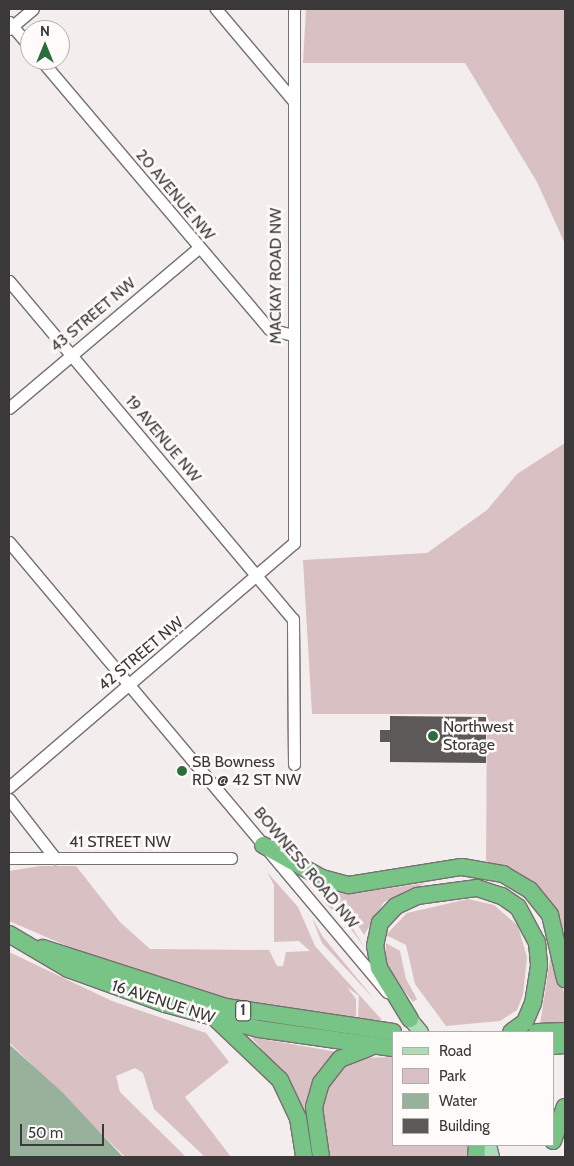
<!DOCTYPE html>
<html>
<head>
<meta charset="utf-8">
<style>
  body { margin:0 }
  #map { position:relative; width:574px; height:1166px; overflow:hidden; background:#f3eded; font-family:Cabin,sans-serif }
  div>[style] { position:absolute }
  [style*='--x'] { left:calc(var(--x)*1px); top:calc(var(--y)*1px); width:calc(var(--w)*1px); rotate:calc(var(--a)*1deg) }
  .green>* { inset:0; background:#d8c0c3 }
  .water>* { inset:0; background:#97b19b }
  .building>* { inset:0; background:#5e5959 }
  .roads { filter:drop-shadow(1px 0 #767071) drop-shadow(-1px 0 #767071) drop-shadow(0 1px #767071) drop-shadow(0 -1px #767071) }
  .minor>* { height:11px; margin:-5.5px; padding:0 5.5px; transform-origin:5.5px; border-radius:5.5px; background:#fff }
  .major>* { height:14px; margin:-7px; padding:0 7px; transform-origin:7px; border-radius:7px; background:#aedcb6 }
  .highway>* { height:16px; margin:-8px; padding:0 8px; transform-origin:8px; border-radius:8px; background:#78c486 }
  .dots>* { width:14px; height:14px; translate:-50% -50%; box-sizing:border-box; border:2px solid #fffbfb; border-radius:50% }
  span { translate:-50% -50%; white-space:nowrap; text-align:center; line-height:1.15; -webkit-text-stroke:5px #fffbfb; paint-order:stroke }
  .shield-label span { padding:1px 4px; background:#fffbfb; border:1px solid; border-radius:4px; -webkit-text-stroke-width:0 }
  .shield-label { font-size:15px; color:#3a3838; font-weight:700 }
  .street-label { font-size:16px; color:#3a3838 }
  .poi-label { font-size:16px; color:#3a3838 }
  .left { translate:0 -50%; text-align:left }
  .frame { position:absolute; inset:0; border:10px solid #3a3838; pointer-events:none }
  .legend { position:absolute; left:392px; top:1031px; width:162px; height:115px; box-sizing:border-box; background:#fffbfb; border:1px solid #b0adad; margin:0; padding:6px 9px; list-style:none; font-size:15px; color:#3a3838 }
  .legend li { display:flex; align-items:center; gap:10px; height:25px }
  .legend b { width:25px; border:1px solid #b0adad }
  .north { position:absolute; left:20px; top:20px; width:50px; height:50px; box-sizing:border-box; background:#fffbfb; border:1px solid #b0adad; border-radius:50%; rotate:0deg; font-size:14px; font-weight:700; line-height:20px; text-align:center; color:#3a3838 }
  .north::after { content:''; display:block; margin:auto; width:18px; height:22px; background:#2a6f3b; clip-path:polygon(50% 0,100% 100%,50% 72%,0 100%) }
  .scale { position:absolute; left:20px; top:1124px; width:84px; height:22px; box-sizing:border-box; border:2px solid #3a3838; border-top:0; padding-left:6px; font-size:15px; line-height:18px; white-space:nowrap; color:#3a3838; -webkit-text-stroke:4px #fffbfb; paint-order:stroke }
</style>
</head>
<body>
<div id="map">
  <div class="green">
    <i style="clip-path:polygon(306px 9px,565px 9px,565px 244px,537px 182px,465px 63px,303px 63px)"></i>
    <i style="clip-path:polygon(565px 443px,565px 934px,554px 909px,538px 888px,509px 869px,486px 861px,487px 714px,312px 714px,303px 560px,427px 553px,487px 510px,517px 474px)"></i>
    <i style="clip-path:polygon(40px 866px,76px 866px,120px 922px,150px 949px,269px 950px,277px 966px,283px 966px,286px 952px,310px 951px,299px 941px,274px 942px,274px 885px,267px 872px,298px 907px,315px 946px,382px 1020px,358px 1019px,359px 996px,347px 987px,356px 999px,356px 1018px,226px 999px,88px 955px,9px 921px,9px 871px)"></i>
    <i style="clip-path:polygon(426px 883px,384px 902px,364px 935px,350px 912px,320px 887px,356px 893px)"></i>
    <i style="clip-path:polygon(321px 899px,344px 915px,365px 948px,348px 925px)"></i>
    <i style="clip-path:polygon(468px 899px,494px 905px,518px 926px,527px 957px,523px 995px,517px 1010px,500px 1021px,446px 1026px,415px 984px,406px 945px,386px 935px,407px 913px)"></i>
    <i style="clip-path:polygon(312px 918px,323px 937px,375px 1000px,322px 943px)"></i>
    <i style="clip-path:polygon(386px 943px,400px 951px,406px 979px,417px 999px,413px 1002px,385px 967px)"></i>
    <i style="clip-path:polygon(552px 946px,565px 997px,565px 1023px,540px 1025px)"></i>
    <i style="clip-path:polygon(9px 952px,112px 1001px,206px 1033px,229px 1062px,185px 1097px,231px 1157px,205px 1157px,154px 1109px,143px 1073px,135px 1068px,116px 1076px,120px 1092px,186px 1157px,125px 1157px,9px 1042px)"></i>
    <i style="clip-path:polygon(251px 1037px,337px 1052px,313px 1079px,308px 1094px,310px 1141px,288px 1080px)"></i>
    <i style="clip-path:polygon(393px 1057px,393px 1145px,468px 1145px,467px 1157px,328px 1157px,322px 1106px,325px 1090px,348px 1064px,361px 1058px)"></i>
  </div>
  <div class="water">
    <i style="clip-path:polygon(9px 1044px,63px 1093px,123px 1157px,9px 1157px)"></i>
  </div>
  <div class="building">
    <i style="clip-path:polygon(390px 716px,486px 717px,486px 763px,390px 762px,390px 742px,380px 742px,380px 730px,390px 730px)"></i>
  </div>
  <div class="roads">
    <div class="minor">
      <i style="--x:216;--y:9;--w:118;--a:49.8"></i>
      <i style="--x:9;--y:22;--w:33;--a:50"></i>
      <i style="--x:9;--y:29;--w:31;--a:-40"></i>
      <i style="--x:41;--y:60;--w:353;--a:49.7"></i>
      <i style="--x:269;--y:329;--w:25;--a:14"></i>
      <i style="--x:9;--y:281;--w:441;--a:50"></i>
      <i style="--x:293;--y:619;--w:145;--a:89.6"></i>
      <i style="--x:9;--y:408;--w:248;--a:-40.2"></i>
      <i style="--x:9;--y:542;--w:588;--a:49.97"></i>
      <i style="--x:9;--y:787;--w:375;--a:-40.6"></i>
      <i style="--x:294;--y:543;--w:534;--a:-90"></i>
      <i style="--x:9;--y:799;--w:75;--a:52.1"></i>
      <i style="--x:9;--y:858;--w:222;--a:0"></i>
    </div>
    <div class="major">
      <i style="--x:410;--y:1019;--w:17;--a:50"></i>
      <i style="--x:489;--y:1145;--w:12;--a:76"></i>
    </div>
    <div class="highway">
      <i style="--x:263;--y:845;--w:68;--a:29.2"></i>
      <i style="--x:322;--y:878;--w:28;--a:15"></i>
      <i style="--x:349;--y:885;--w:114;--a:-9.1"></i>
      <i style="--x:462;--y:867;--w:42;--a:9.7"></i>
      <i style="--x:503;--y:874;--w:31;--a:31"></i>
      <i style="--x:530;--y:890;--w:32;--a:51"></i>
      <i style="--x:550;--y:915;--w:66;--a:76.8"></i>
      <i style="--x:9;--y:934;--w:69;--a:30.7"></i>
      <i style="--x:68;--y:969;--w:103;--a:19.8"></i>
      <i style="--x:165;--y:1004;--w:97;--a:14.9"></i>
      <i style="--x:259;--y:1029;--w:135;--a:8.1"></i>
      <i style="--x:43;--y:948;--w:192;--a:17.9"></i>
      <i style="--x:226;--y:1007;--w:169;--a:8.5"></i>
      <i style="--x:410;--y:1019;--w:60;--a:-121.3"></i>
      <i style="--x:379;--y:968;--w:22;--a:-100"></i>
      <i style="--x:375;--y:946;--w:24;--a:-78"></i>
      <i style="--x:380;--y:923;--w:23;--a:-47"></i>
      <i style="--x:396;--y:906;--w:23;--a:-25"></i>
      <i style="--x:417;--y:896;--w:61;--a:-7.6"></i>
      <i style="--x:477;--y:888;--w:26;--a:18"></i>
      <i style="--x:502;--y:896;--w:19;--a:35"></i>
      <i style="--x:518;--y:907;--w:40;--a:62"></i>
      <i style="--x:537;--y:942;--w:24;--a:85"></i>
      <i style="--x:539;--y:966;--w:37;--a:99"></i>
      <i style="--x:533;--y:1003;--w:21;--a:113"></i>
      <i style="--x:525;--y:1022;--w:17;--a:144"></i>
      <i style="--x:217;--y:1020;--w:87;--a:43.6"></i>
      <i style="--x:280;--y:1080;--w:42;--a:64.7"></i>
      <i style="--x:298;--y:1118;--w:39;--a:81"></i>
      <i style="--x:537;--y:1032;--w:28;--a:-2"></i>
      <i style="--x:553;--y:1046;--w:12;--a:-5"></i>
      <i style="--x:553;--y:1141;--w:36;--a:-71"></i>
      <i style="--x:321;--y:1157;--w:50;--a:-98"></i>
      <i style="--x:314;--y:1107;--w:25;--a:-74"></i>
      <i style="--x:321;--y:1083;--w:31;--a:-52"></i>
      <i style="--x:340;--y:1059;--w:31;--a:-21"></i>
      <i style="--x:476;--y:1157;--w:12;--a:-85"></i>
    </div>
  </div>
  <div class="dots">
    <i style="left:433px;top:736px;background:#2a6f3b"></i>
    <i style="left:182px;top:771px;background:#2a6f3b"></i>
  </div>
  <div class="shield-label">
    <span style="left:243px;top:1011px">1</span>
  </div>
  <div class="street-label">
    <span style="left:175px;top:195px;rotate:50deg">20 AVENUE NW</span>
    <span style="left:276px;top:276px;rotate:-90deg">MACKAY ROAD NW</span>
    <span style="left:93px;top:315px;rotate:-40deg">43 STREET NW</span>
    <span style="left:163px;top:439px;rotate:50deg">19 AVENUE NW</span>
    <span style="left:141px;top:654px;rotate:-40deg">42 STREET NW</span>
    <span style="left:120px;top:842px">41 STREET NW</span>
    <span style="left:306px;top:868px;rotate:50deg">BOWNESS ROAD NW</span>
    <span style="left:163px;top:1002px;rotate:18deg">16 AVENUE NW</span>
  </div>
  <div class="poi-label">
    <span class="left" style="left:443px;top:736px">Northwest<br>Storage</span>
    <span class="left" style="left:192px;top:771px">SB Bowness<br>RD @ 42 ST NW</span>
  </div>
  <div class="frame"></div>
  <ul class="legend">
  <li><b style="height:6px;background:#aedcb6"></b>Road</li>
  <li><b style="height:14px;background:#d8c0c3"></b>Park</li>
  <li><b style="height:14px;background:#97b19b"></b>Water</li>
  <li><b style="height:14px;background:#5e5959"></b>Building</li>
  </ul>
  <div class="north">N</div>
  <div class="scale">50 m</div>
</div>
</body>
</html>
